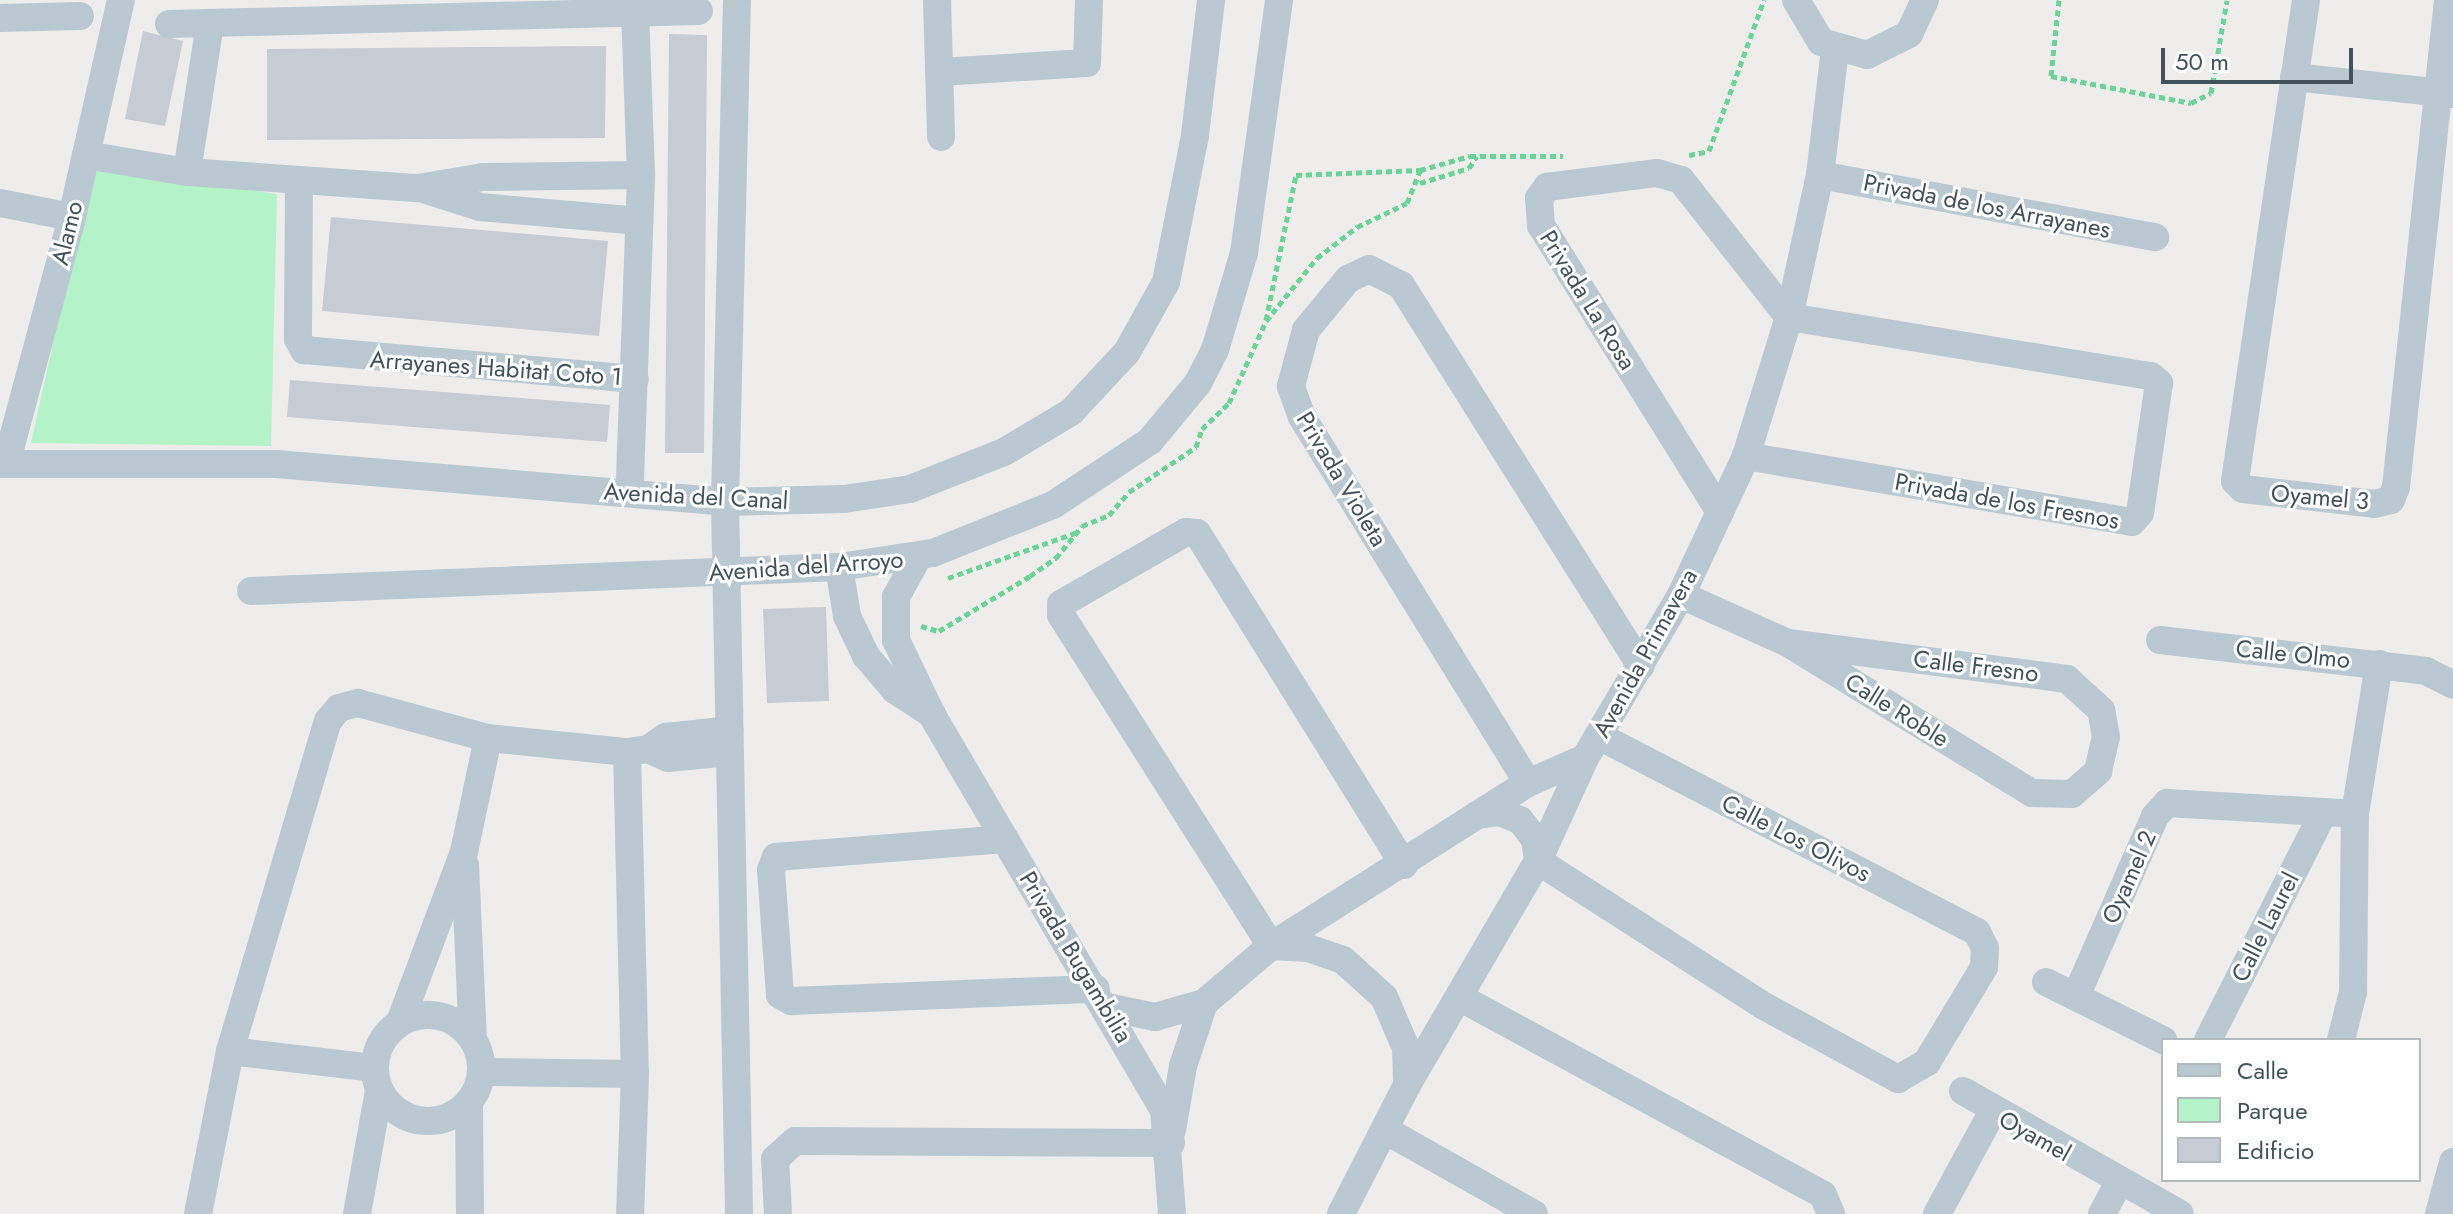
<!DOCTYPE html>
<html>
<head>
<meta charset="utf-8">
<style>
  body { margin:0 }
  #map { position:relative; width:2453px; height:1214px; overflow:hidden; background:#efecec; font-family:Jost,sans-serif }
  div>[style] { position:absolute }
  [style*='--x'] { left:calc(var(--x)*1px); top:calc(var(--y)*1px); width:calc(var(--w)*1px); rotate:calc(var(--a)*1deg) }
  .green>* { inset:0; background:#b4f3c7 }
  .building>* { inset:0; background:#c7cbd3 }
  .path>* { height:5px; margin-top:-2.5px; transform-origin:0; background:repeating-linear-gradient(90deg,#68d596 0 6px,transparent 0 10px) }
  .street>* { height:28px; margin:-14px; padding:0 14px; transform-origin:14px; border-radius:14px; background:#bac9d1 }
  .street>.ring { margin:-14px; padding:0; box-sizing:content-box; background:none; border:28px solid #bac9d1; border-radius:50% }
  span { translate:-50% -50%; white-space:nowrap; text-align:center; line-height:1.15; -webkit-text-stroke:6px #fff; paint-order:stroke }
  .street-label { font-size:24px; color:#42525b }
  .legend { position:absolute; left:2161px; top:1038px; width:260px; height:144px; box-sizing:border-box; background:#fff; border:2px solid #b3babd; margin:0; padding:10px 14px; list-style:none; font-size:24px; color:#42525b }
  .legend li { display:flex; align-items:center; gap:16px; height:40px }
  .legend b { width:40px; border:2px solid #b3babd }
  .scale { position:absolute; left:2161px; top:48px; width:192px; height:36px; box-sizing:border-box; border:4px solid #42525b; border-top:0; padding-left:10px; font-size:24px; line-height:28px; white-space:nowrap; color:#42525b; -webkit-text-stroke:6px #fff; paint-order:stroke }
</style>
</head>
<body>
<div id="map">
  <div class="green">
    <i style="clip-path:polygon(92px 167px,277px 194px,271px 446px,31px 443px)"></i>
  </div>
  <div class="building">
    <i style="clip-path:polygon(143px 31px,183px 41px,165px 126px,125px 119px)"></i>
    <i style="clip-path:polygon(669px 34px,707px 35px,704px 453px,665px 453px)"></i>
    <i style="clip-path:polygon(606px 46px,605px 138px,267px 140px,267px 49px)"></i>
    <i style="clip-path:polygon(331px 217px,608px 241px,599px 336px,322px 311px)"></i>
    <i style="clip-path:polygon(290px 380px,610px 405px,607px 442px,287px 417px)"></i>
    <i style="clip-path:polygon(826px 607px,829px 701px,767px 703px,763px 609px)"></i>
  </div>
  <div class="path">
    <i style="--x:2059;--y:0;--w:76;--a:96"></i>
    <i style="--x:2051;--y:76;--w:143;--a:10.9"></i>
    <i style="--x:2191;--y:103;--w:22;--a:-27"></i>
    <i style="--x:2211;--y:93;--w:94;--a:-80.2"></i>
    <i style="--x:1689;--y:155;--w:20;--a:-11"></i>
    <i style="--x:1709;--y:151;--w:161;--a:-70"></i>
    <i style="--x:1420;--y:183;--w:51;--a:-17"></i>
    <i style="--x:1469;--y:168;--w:14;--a:-56"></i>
    <i style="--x:1266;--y:320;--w:148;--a:-78.3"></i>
    <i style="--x:1296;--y:175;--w:124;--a:-2.3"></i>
    <i style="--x:1420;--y:170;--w:52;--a:-15.6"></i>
    <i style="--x:1470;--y:156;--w:93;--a:0"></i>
    <i style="--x:948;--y:578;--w:135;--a:-19.5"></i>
    <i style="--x:921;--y:626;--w:19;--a:16"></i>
    <i style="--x:939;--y:631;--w:106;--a:-31.1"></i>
    <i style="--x:1030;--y:576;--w:32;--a:-35"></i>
    <i style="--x:1056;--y:558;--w:41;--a:-50.9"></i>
    <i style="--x:1082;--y:526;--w:29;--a:-22"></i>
    <i style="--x:1109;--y:515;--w:30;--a:-49"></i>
    <i style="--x:1129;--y:492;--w:81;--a:-33.9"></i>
    <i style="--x:1196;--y:447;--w:19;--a:-72"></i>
    <i style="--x:1202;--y:429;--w:37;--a:-44"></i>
    <i style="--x:1229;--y:403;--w:90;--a:-65.7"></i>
    <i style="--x:1266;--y:321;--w:81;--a:-51"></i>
    <i style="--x:1317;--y:258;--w:51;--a:-37.8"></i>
    <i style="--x:1357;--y:227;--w:55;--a:-25.6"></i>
    <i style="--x:1407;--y:203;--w:35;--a:-68"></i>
  </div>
  <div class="street">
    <i style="--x:737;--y:0;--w:502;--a:91.37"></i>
    <i style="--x:725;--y:502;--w:712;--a:88.87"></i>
    <i style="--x:937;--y:0;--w:137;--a:88.3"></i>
    <i style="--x:1796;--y:0;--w:49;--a:59.2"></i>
    <i style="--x:1821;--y:42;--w:48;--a:15.8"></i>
    <i style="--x:1867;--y:55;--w:47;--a:-26.6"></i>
    <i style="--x:1909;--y:34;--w:38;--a:-65"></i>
    <i style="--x:2306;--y:0;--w:486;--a:98.4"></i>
    <i style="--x:2235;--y:481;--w:11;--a:45"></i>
    <i style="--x:2243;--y:489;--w:132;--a:6.5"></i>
    <i style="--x:2374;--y:504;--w:17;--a:-13"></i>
    <i style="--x:2391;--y:500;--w:14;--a:-69"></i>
    <i style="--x:2396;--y:487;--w:490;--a:-83.9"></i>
    <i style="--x:0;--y:18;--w:80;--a:-1.4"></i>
    <i style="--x:169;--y:24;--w:530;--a:-1.41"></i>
    <i style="--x:940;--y:72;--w:147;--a:-3.5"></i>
    <i style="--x:1087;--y:63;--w:63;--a:-88.2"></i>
    <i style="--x:2294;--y:77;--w:160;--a:6.1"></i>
    <i style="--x:86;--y:155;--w:102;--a:9.6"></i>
    <i style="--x:187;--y:172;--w:232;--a:4"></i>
    <i style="--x:418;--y:188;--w:66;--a:-9.6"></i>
    <i style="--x:483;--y:177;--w:158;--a:-0.7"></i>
    <i style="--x:187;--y:172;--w:151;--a:-81.2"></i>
    <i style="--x:1820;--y:175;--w:341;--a:10.5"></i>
    <i style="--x:299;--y:182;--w:157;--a:90.4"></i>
    <i style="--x:298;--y:339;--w:13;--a:61"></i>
    <i style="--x:304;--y:350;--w:332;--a:5"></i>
    <i style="--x:426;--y:190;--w:57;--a:17.5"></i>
    <i style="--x:480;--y:207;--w:160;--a:5"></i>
    <i style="--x:0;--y:203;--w:73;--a:11"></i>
    <i style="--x:0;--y:464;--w:276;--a:0"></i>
    <i style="--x:276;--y:464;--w:451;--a:4.8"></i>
    <i style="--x:725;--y:502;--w:119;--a:-1.4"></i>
    <i style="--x:844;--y:499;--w:67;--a:-8.6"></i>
    <i style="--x:910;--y:489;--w:101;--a:-21.5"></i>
    <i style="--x:1004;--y:452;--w:78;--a:-30.8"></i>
    <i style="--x:1071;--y:412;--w:82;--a:-47"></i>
    <i style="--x:1127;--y:352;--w:80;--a:-60.9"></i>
    <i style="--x:1166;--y:282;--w:150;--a:-78.8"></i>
    <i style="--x:1195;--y:135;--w:136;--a:-83.2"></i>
    <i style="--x:6;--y:464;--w:256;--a:-75"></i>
    <i style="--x:72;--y:217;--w:222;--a:-77.3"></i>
    <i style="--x:630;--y:478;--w:303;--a:-87.9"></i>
    <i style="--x:641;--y:175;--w:162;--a:-92.1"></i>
    <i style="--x:1720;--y:512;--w:337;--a:-122"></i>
    <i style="--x:1541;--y:226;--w:28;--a:-94"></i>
    <i style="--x:1539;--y:198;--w:14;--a:-54"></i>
    <i style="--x:1547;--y:187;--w:111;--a:-7.3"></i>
    <i style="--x:1657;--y:173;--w:25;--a:16"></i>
    <i style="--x:1681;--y:180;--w:174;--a:51.8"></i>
    <i style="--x:1789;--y:317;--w:367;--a:9.3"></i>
    <i style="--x:2151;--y:376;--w:11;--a:41"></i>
    <i style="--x:2159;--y:383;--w:131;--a:98.3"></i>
    <i style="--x:2140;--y:513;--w:12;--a:132"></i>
    <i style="--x:2132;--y:522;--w:392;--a:-170.3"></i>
    <i style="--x:918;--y:557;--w:46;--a:118.8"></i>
    <i style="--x:896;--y:597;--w:43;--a:90"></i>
    <i style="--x:896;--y:640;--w:83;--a:64.4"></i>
    <i style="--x:932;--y:715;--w:458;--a:59.6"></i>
    <i style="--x:1164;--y:1110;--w:104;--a:85.6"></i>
    <i style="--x:839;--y:567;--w:50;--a:80.7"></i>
    <i style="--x:847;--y:616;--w:44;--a:64.6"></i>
    <i style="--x:866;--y:656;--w:45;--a:49.5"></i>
    <i style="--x:895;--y:690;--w:44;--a:33"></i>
    <i style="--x:251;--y:591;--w:588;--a:-2.34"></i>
    <i style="--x:839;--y:567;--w:95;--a:-8.5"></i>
    <i style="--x:933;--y:553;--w:129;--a:-21.8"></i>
    <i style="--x:1053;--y:505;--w:116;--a:-33.4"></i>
    <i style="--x:1150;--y:441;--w:75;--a:-50.4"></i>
    <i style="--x:1198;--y:383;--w:37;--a:-63"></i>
    <i style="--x:1215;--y:350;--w:101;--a:-73.4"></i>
    <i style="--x:1244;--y:253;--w:255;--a:-82.1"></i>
    <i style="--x:1681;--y:595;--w:117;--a:24.2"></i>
    <i style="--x:1788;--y:643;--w:286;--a:31.6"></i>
    <i style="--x:2032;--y:793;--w:40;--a:1.4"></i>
    <i style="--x:2072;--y:794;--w:35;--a:-41"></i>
    <i style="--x:2098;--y:771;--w:35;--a:-77"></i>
    <i style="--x:2106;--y:737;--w:27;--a:-100"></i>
    <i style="--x:2101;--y:710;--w:46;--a:-137.6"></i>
    <i style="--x:2067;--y:679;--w:281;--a:-172.6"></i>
    <i style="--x:2160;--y:640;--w:268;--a:6.6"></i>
    <i style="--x:2426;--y:671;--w:30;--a:27"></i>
    <i style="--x:648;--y:749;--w:22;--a:24"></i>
    <i style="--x:668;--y:758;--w:62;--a:-5.5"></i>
    <i style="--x:627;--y:752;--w:322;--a:88.6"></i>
    <i style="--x:635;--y:1074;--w:140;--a:92"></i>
    <i style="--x:1528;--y:783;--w:430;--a:-121.7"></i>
    <i style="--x:1302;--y:417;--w:33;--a:-110"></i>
    <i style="--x:1291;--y:386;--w:58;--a:-75"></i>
    <i style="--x:1306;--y:330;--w:66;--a:-50.5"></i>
    <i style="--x:1348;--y:279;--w:23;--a:-25"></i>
    <i style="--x:1369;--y:269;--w:36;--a:27"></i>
    <i style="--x:1401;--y:285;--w:450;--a:57.8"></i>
    <i style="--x:1477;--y:815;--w:22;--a:-8"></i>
    <i style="--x:1499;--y:812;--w:22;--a:21"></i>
    <i style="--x:1520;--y:820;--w:24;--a:52"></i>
    <i style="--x:1535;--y:839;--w:22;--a:82"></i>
    <i style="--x:1538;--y:861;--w:269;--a:32.7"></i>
    <i style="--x:1764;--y:1006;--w:153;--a:28.6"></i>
    <i style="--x:1898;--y:1079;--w:34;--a:-30"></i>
    <i style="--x:1927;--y:1062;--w:111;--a:-59"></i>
    <i style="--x:1984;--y:967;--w:19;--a:-87"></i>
    <i style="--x:1985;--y:948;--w:18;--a:-117"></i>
    <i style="--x:1977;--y:932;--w:426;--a:-152.6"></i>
    <i style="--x:1005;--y:839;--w:230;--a:175.5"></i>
    <i style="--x:776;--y:857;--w:14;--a:111"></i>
    <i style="--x:771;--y:870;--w:125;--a:85.9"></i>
    <i style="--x:780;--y:995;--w:13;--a:29"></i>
    <i style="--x:791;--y:1001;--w:305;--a:-2.3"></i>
    <i style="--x:465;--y:865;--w:175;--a:87.4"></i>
    <i style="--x:1404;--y:865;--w:391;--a:-121.9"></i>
    <i style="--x:1197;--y:533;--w:11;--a:-175"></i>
    <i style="--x:1186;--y:532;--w:144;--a:150.1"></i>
    <i style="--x:1061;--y:604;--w:11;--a:90"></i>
    <i style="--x:1061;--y:615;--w:392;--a:57.6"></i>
    <i style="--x:1271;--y:946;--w:37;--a:3"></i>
    <i style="--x:1308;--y:948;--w:37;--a:19"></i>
    <i style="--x:1343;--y:960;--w:55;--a:42.1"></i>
    <i style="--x:1384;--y:997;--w:56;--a:66.7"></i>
    <i style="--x:1406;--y:1048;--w:37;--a:88"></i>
    <i style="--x:2046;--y:982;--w:131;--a:26.4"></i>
    <i style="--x:2077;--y:994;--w:194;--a:-66.3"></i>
    <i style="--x:2155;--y:816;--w:18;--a:-47"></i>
    <i style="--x:2167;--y:803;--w:188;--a:3.3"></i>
    <i style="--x:1459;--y:997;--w:414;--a:28.5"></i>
    <i style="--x:1823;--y:1195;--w:21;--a:67"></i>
    <i style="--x:1107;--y:1007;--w:49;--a:11.8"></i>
    <i style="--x:1155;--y:1017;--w:51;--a:-15.9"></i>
    <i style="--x:1204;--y:1003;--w:88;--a:-40.4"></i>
    <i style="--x:1271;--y:946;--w:304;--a:-32.4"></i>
    <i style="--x:1528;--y:783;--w:62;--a:-23.7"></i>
    <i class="ring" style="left:375px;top:1015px;width:78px;height:78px"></i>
    <i style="--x:400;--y:1022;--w:182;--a:-69.4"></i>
    <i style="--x:464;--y:852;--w:116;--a:-78.1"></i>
    <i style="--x:2208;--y:1040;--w:254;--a:-63.1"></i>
    <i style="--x:2341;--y:1040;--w:49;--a:-76"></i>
    <i style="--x:2353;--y:992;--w:178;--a:-89.4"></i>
    <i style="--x:2355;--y:814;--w:152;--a:-80.9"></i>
    <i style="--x:230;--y:1051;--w:146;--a:6.7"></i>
    <i style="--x:481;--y:1072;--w:154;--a:0.7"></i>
    <i style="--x:1963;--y:1091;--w:249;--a:29.5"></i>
    <i style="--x:469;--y:1101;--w:113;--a:89.5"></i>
    <i style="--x:1172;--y:1130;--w:65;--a:-80.2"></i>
    <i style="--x:1183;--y:1066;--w:66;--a:-71.6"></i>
    <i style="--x:1385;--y:1130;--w:171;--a:29.4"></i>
    <i style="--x:198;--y:1214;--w:166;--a:-78.9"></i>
    <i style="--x:230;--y:1051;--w:344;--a:-73.5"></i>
    <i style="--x:328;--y:721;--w:17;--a:-50"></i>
    <i style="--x:339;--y:708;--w:20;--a:-15"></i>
    <i style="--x:358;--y:703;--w:135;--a:15.1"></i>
    <i style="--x:488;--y:738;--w:140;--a:5.8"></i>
    <i style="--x:627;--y:752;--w:21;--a:-8"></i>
    <i style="--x:648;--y:749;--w:22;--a:-34"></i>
    <i style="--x:666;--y:737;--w:64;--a:-6.2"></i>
    <i style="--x:357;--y:1214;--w:126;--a:-79.9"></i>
    <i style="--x:778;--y:1214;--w:55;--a:-93.1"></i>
    <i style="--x:775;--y:1159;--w:27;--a:-42"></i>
    <i style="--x:795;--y:1141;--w:376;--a:0.3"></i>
    <i style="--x:1341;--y:1214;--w:145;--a:-62.9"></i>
    <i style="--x:1407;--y:1085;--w:259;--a:-59.7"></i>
    <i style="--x:1538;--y:861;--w:113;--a:-65.5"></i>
    <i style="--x:1585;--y:758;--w:189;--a:-59.5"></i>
    <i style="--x:1681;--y:595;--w:153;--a:-64.9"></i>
    <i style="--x:1746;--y:456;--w:145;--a:-72.8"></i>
    <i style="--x:1789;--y:317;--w:145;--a:-77.7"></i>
    <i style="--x:1820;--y:175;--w:126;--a:-83.2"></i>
    <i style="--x:1937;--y:1214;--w:119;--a:-61.5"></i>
    <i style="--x:2102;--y:1214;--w:34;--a:-62"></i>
    <i style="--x:2439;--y:1214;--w:54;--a:-74.9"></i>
  </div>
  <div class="street-label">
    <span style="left:1987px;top:206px;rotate:11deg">Privada de los Arrayanes</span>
    <span style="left:67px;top:233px;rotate:-76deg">Alamo</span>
    <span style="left:1588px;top:300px;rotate:58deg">Privada La Rosa</span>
    <span style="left:496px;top:368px;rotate:4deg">Arrayanes Habitat Coto 1</span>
    <span style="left:1342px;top:479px;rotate:59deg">Privada Violeta</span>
    <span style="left:696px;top:496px;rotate:3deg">Avenida del Canal</span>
    <span style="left:2320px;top:497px;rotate:5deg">Oyamel 3</span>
    <span style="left:2007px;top:501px;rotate:10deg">Privada de los Fresnos</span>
    <span style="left:806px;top:566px;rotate:-4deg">Avenida del Arroyo</span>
    <span style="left:1645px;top:653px;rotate:-61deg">Avenida Primavera</span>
    <span style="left:2293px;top:654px;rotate:6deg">Calle Olmo</span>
    <span style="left:1976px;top:666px;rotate:7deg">Calle Fresno</span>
    <span style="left:1897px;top:710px;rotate:32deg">Calle Roble</span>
    <span style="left:1796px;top:838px;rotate:27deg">Calle Los Olivos</span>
    <span style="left:2129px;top:877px;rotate:-66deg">Oyamel 2</span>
    <span style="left:2265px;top:927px;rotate:-63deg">Calle Laurel</span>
    <span style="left:1076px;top:957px;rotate:59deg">Privada Bugambilia</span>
    <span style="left:2035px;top:1136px;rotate:29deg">Oyamel</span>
  </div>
  <ul class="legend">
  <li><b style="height:10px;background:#bac9d1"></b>Calle</li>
  <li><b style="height:22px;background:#b4f3c7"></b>Parque</li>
  <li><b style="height:22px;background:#c7cbd3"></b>Edificio</li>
  </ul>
  <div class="scale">50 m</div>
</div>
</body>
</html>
